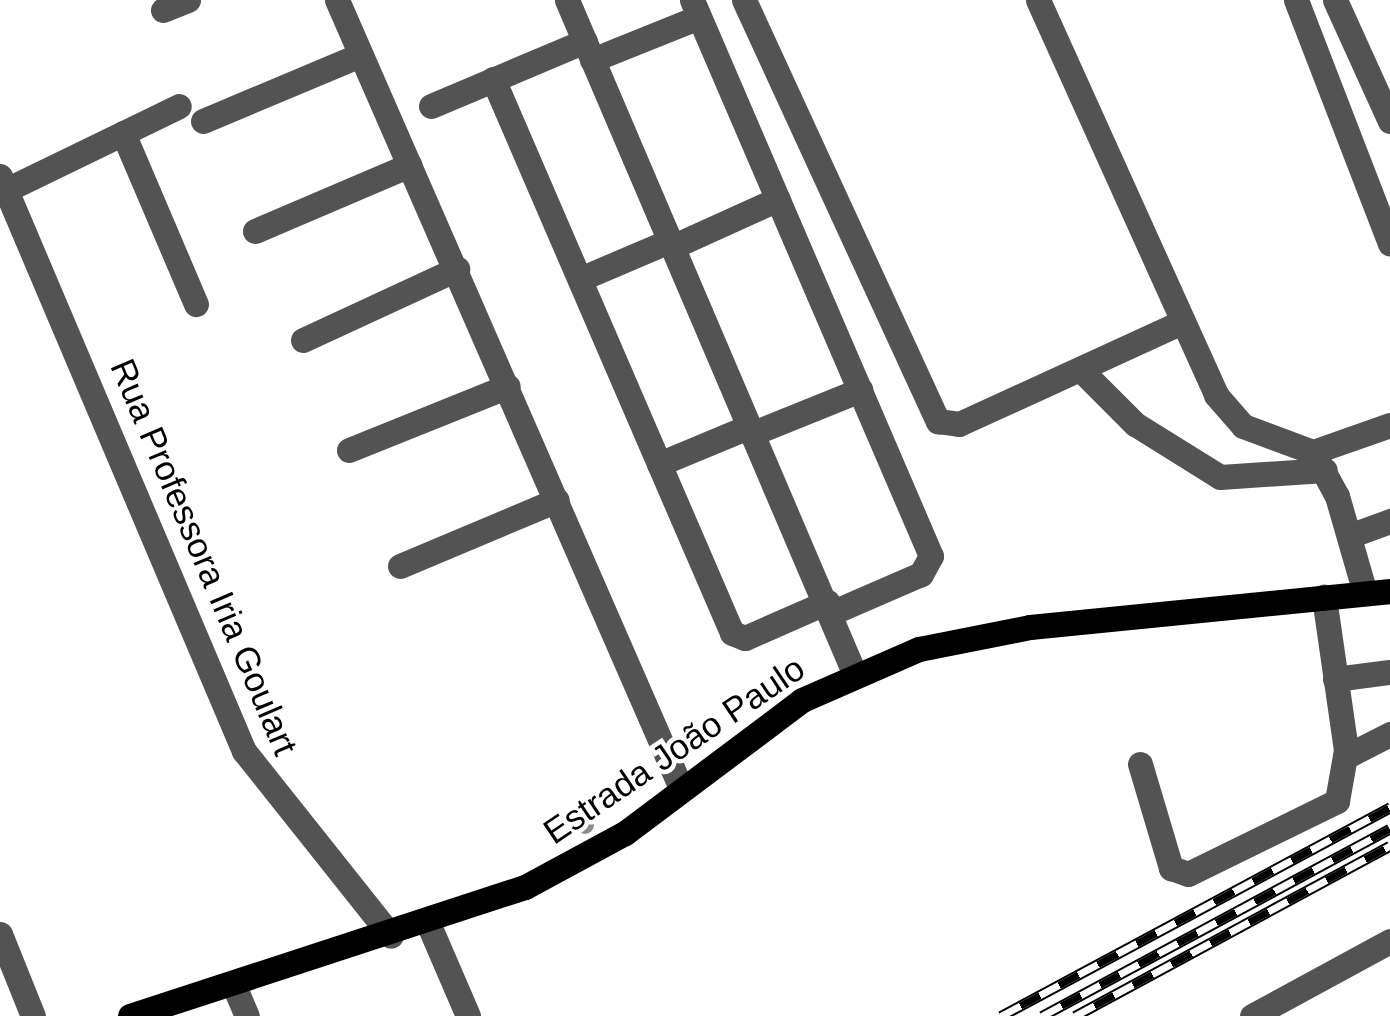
<!DOCTYPE html>
<html>
<head>
<meta charset="utf-8">
<style>
  body { margin:0 }
  #map { position:relative; width:1390px; height:1016px; overflow:hidden; background:#fff; font-family:Helvetica,sans-serif }
  div>[style] { position:absolute }
  [style*='--x'] { left:calc(var(--x)*1px); top:calc(var(--y)*1px); width:calc(var(--w)*1px); rotate:calc(var(--a)*1deg) }
  .minor>* { height:25px; margin:-12.5px; padding:0 12.5px; transform-origin:12.5px; border-radius:12.5px; background:#535353 }
  .major>* { height:25px; margin:-12.5px; padding:0 12.5px; transform-origin:12.5px; border-radius:12.5px; background:#000 }
  .rail>* { height:11px; margin-top:-5.5px; transform-origin:0; background:repeating-linear-gradient(90deg,#fff 0 22px,#000 0 44px); box-sizing:border-box; border-block:2px solid #000 }
  .trees>* { width:18px; height:18px; margin:-9px; border-radius:50%; background:#8e8e8e }
  span { translate:-50% -50%; white-space:nowrap; text-align:center; line-height:1.15; -webkit-text-stroke:9px #fff; paint-order:stroke }
  .street-label { font-size:35px; color:#000 }
</style>
</head>
<body>
<div id="map">
  <div class="minor">
    <i style="--x:337;--y:0;--w:860;--a:66.42"></i>
    <i style="--x:567;--y:0;--w:734;--a:66.89"></i>
    <i style="--x:692;--y:0;--w:605;--a:66.74"></i>
    <i style="--x:931;--y:556;--w:21;--a:119"></i>
    <i style="--x:921;--y:574;--w:98;--a:156.6"></i>
    <i style="--x:744;--y:0;--w:464;--a:65.3"></i>
    <i style="--x:938;--y:421;--w:21;--a:8"></i>
    <i style="--x:959;--y:424;--w:243;--a:-24.6"></i>
    <i style="--x:1038;--y:0;--w:433;--a:65.7"></i>
    <i style="--x:1216;--y:395;--w:41;--a:48.9"></i>
    <i style="--x:1243;--y:426;--w:75;--a:20.4"></i>
    <i style="--x:1313;--y:452;--w:50;--a:61.4"></i>
    <i style="--x:1337;--y:496;--w:101;--a:73.9"></i>
    <i style="--x:1296;--y:0;--w:261;--a:68.9"></i>
    <i style="--x:1335;--y:0;--w:133;--a:65.6"></i>
    <i style="--x:163;--y:10;--w:27;--a:-22"></i>
    <i style="--x:592;--y:60;--w:115;--a:-21.9"></i>
    <i style="--x:493;--y:79;--w:603;--a:66.66"></i>
    <i style="--x:732;--y:633;--w:14;--a:21"></i>
    <i style="--x:745;--y:638;--w:90;--a:-23.7"></i>
    <i style="--x:431;--y:106;--w:167;--a:-22.9"></i>
    <i style="--x:203;--y:121;--w:170;--a:-22.8"></i>
    <i style="--x:123;--y:133;--w:186;--a:66.9"></i>
    <i style="--x:0;--y:176;--w:625;--a:67.01"></i>
    <i style="--x:244;--y:751;--w:236;--a:51.5"></i>
    <i style="--x:6;--y:190;--w:192;--a:-25.9"></i>
    <i style="--x:255;--y:231;--w:168;--a:-23.1"></i>
    <i style="--x:672;--y:247;--w:116;--a:-24.4"></i>
    <i style="--x:580;--y:279;--w:97;--a:-23.1"></i>
    <i style="--x:303;--y:340;--w:170;--a:-24.8"></i>
    <i style="--x:1083;--y:372;--w:74;--a:45"></i>
    <i style="--x:1135;--y:424;--w:100;--a:31.9"></i>
    <i style="--x:1220;--y:477;--w:105;--a:-3.8"></i>
    <i style="--x:751;--y:434;--w:118;--a:-22"></i>
    <i style="--x:349;--y:450;--w:171;--a:-21.9"></i>
    <i style="--x:1313;--y:452;--w:82;--a:-19.3"></i>
    <i style="--x:659;--y:464;--w:96;--a:-22.6"></i>
    <i style="--x:1349;--y:536;--w:44;--a:-20.1"></i>
    <i style="--x:400;--y:566;--w:170;--a:-22.8"></i>
    <i style="--x:1335;--y:679;--w:55;--a:-7.3"></i>
    <i style="--x:1345;--y:757;--w:51;--a:-27.1"></i>
    <i style="--x:1140;--y:764;--w:109;--a:73.4"></i>
    <i style="--x:1171;--y:868;--w:18;--a:19"></i>
    <i style="--x:1188;--y:874;--w:166;--a:-26.1"></i>
    <i style="--x:1337;--y:801;--w:52;--a:-80"></i>
    <i style="--x:1346;--y:750;--w:155;--a:-98.2"></i>
    <i style="--x:428;--y:923;--w:101;--a:66.7"></i>
    <i style="--x:0;--y:934;--w:88;--a:68.1"></i>
    <i style="--x:235;--y:988;--w:30;--a:67"></i>
    <i style="--x:1252;--y:1016;--w:157;--a:-28.5"></i>
  </div>
  <div class="major">
    <i style="--x:130;--y:1016;--w:416;--a:-18.1"></i>
    <i style="--x:525;--y:887;--w:114;--a:-28.4"></i>
    <i style="--x:625;--y:833;--w:221;--a:-36.9"></i>
    <i style="--x:802;--y:700;--w:128;--a:-23.6"></i>
    <i style="--x:919;--y:649;--w:113;--a:-11.2"></i>
    <i style="--x:1030;--y:627;--w:362;--a:-5.7"></i>
  </div>
  <div class="rail">
    <i style="--x:1001;--y:1016;--w:442;--a:-28.2"></i>
    <i style="--x:1042;--y:1016;--w:395;--a:-28.3"></i>
    <i style="--x:1075;--y:1016;--w:358;--a:-28.4"></i>
  </div>
  <div class="trees">
    <i style="left:585px;top:825px"></i>
  </div>
  <div class="street-label">
    <span style="left:204px;top:557px;rotate:67deg">Rua Professora Iria Goulart</span>
    <span style="left:674px;top:750px;rotate:-34deg">Estrada João Paulo</span>
  </div>
</div>
</body>
</html>
